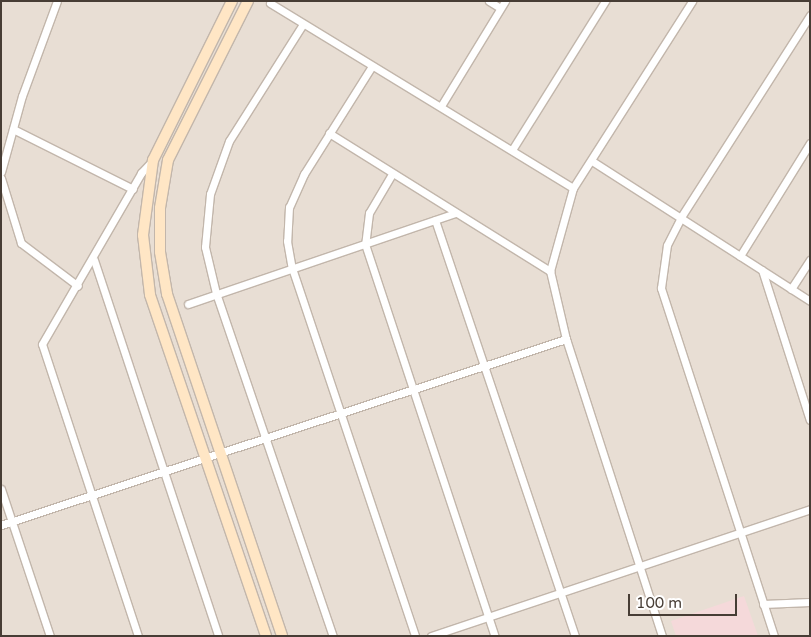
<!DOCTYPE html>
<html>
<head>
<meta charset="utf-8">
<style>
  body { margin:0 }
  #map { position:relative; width:811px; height:637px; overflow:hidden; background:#f4ede6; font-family:"Varela Round",sans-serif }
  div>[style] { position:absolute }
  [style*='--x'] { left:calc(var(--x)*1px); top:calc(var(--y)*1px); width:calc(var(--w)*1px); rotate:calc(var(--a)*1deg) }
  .residential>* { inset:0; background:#e8ded4 }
  .medical>* { inset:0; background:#f5d9da }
  .roads { filter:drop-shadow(1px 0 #c2b6ab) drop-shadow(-1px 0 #c2b6ab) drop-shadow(0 1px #c2b6ab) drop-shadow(0 -1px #c2b6ab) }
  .street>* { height:7px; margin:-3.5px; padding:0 3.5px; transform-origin:3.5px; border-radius:3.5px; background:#fff }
  .secondary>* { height:10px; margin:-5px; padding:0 5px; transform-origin:5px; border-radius:5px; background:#ffe6c5 }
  span { translate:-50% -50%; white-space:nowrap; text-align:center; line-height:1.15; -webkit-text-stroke:4.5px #fff; paint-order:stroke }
  .frame { position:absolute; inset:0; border:2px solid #473d35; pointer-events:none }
  .scale { position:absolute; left:628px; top:594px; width:109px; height:22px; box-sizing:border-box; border:2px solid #473d35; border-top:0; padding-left:6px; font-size:15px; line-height:18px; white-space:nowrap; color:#473d35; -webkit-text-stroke:4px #fff; paint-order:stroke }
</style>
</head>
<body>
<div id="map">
  <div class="residential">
    <i style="clip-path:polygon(1px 1px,810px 1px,810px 636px,1px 636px)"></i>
  </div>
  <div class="medical">
    <i style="clip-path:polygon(744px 596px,758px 636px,676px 636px,671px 621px)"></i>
  </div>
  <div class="roads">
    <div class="street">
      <i style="--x:489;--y:1;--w:13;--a:32"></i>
      <i style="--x:270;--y:3;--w:355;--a:31.4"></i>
      <i style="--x:303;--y:24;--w:138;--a:122.3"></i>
      <i style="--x:229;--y:141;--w:56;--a:109.7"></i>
      <i style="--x:210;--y:194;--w:53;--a:95.4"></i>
      <i style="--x:205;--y:247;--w:47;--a:76.6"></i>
      <i style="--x:216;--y:293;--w:362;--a:71.2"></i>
      <i style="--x:372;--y:66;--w:128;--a:122.2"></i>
      <i style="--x:304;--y:174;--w:36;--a:114"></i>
      <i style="--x:289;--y:207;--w:34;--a:93"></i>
      <i style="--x:287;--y:241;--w:27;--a:80"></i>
      <i style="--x:292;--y:268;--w:388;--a:71.5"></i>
      <i style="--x:441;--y:106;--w:123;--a:-58.6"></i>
      <i style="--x:13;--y:129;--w:134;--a:26.6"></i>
      <i style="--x:329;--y:133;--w:261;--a:32"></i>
      <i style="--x:512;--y:150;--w:176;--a:-58"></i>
      <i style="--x:592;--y:161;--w:259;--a:32.7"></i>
      <i style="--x:1;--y:172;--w:79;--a:-74.6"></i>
      <i style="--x:22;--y:96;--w:101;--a:-69.8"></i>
      <i style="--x:392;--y:174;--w:45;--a:120.5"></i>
      <i style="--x:369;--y:213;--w:31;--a:97"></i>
      <i style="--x:365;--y:244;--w:413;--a:71.7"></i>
      <i style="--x:1;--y:178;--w:68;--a:72.9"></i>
      <i style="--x:21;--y:243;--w:71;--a:37"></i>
      <i style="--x:435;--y:220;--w:439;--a:71.4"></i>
      <i style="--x:740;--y:256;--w:133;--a:-58.2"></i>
      <i style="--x:94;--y:260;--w:396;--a:71.7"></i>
      <i style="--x:762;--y:270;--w:157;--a:72.3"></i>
      <i style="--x:791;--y:289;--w:35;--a:-57"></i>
      <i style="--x:188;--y:304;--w:282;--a:-18.8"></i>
      <i style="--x:1;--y:489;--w:155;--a:71.6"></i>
      <i style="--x:1;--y:525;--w:595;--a:-18.22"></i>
      <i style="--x:763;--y:604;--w:47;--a:-2.4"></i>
      <i style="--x:138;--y:636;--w:307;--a:-108.2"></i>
      <i style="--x:42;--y:344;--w:198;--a:-59.9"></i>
      <i style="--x:141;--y:173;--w:18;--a:-47"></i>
      <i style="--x:431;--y:636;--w:400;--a:-18.5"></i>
      <i style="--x:662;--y:636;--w:312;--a:-107.9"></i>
      <i style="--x:566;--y:339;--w:70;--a:-103.2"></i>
      <i style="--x:550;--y:271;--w:86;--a:-74.5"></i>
      <i style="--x:573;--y:188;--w:222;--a:-57.5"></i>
      <i style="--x:774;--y:636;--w:366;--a:-108"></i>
      <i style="--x:661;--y:288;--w:43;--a:-82.1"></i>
      <i style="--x:667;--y:245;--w:31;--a:-63"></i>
      <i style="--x:681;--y:217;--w:240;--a:-57.4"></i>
    </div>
    <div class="secondary">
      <i style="--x:232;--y:1;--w:178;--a:116.4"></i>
      <i style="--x:153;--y:160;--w:76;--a:97.6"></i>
      <i style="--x:143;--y:235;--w:60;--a:83.3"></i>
      <i style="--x:150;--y:295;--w:360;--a:71.2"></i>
      <i style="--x:248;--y:1;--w:178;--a:116.7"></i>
      <i style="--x:168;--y:160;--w:49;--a:99.5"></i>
      <i style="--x:160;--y:208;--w:44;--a:90"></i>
      <i style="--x:160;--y:252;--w:43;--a:80.5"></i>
      <i style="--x:167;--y:294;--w:361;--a:71.4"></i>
    </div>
  </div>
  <div class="frame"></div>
  <div class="scale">100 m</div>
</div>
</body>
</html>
